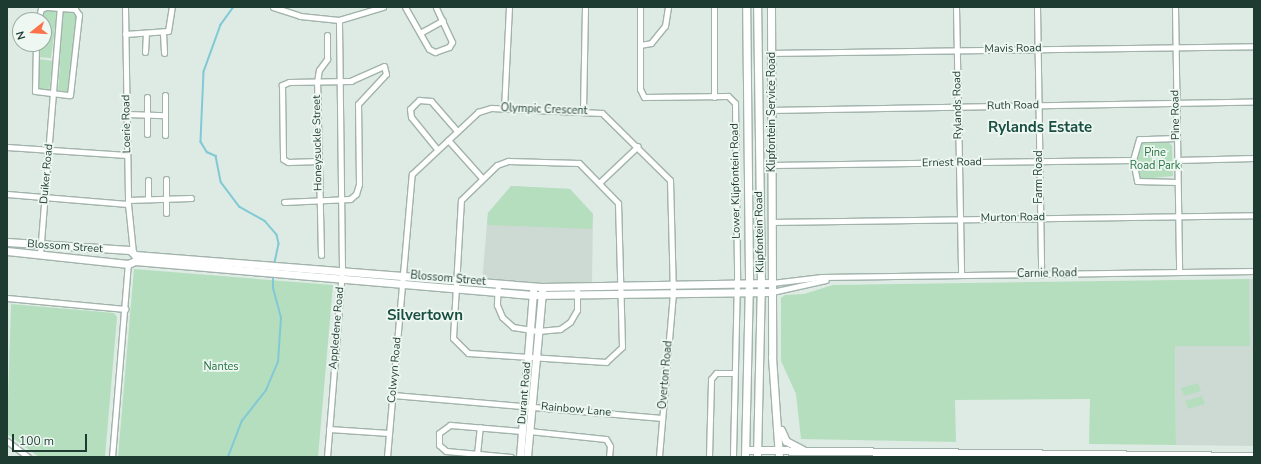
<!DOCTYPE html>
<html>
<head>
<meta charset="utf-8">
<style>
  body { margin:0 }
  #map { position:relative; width:1261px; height:464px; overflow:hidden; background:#deebe4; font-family:"Nunito Sans",sans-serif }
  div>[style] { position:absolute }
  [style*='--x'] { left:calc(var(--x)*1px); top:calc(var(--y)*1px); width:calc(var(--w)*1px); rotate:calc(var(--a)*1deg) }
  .built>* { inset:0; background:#ccdad3 }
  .green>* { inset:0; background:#b5debe }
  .stream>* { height:1.5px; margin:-0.75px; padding:0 0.75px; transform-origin:0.75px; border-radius:0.75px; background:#81c9d4 }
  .roads { filter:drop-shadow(1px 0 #a1b3ab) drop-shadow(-1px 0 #a1b3ab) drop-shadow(0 1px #a1b3ab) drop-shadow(0 -1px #a1b3ab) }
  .street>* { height:5px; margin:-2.5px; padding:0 2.5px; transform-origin:2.5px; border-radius:2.5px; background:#fff }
  .secondary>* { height:7px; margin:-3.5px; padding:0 3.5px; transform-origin:3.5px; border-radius:3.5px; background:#fff }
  span { translate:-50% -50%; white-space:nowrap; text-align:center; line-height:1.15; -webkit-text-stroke:3.5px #eef7f2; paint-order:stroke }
  .street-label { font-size:11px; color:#1e3b32 }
  .park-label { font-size:11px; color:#267442 }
  .district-label { font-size:15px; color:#194e40; font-weight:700 }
  .frame { position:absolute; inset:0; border:8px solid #1e3b32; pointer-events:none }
  .north { position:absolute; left:12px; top:12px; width:40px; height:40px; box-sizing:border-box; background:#eef7f2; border:1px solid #9baca5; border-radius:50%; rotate:253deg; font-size:11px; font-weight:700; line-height:16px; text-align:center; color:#1e3b32 }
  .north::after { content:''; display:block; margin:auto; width:14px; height:18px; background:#fb724b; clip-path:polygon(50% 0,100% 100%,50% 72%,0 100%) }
  .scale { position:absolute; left:12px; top:434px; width:75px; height:18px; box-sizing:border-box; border:2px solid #1e3b32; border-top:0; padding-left:5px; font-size:12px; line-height:14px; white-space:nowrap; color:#1e3b32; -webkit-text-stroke:3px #eef7f2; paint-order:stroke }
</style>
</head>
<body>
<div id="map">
  <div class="built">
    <i style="clip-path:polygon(511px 186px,570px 189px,593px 214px,592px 286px,482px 282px,488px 213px)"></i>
    <i style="clip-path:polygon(1249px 279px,1254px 279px,1254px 446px,1176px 445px,1175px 346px,1250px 346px)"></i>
  </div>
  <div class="green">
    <i style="clip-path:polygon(45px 9px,57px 12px,51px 58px,37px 57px,38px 44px,44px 44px,44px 20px,40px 20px)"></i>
    <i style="clip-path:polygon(67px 10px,77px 15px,69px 93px,58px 93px,63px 13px)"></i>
    <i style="clip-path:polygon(38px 59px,53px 61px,49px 92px,37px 91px)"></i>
    <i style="clip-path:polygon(1168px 141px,1172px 146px,1173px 176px,1142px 179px,1138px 175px,1137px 146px,1141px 142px)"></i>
    <i style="clip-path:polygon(511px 186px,570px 189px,593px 214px,592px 229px,487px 225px,488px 213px)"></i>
    <i style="clip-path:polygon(134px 269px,333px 285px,318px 457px,118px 457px)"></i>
    <i style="clip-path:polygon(1249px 279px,1250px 346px,1175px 346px,1176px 445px,1089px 444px,1090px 399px,955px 400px,956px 442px,801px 439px,796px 394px,781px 361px,781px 298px,785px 295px,804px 294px,833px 285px)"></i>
    <i style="clip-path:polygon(11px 304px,114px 313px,117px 317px,105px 457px,39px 457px,7px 434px)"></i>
    <i style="clip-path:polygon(1198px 383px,1201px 391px,1184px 396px,1181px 388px)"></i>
    <i style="clip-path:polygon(1202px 396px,1205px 404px,1188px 409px,1185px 401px)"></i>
  </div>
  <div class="stream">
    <i style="--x:234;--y:7;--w:22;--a:126"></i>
    <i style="--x:221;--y:25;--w:50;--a:109.9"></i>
    <i style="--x:204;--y:72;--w:70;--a:92.5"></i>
    <i style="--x:201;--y:142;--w:12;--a:59"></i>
    <i style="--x:207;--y:152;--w:10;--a:24"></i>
    <i style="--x:216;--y:156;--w:26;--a:79"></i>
    <i style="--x:221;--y:182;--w:31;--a:53"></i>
    <i style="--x:240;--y:207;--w:29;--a:29"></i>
    <i style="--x:265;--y:221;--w:18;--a:49"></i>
    <i style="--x:277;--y:235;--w:9;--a:77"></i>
    <i style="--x:279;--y:244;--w:19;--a:102"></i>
    <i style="--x:228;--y:457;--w:39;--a:-69"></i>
    <i style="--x:242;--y:421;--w:39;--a:-52"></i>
    <i style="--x:266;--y:390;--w:30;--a:-67"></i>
    <i style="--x:278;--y:362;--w:44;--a:-86.1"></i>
    <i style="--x:281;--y:318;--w:30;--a:-105"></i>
    <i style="--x:273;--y:289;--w:15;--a:-90"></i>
  </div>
  <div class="roads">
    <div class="street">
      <i style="--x:125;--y:7;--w:197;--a:89.1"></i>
      <i style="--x:128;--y:204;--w:48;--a:84.1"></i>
      <i style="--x:273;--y:7;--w:28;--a:18"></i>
      <i style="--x:300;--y:16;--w:39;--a:6"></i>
      <i style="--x:339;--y:20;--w:46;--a:-16.5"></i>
      <i style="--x:405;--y:7;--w:48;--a:60.3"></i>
      <i style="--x:429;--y:49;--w:7;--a:27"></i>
      <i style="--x:435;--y:52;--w:15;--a:-20"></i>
      <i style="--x:449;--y:47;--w:6;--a:-59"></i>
      <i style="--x:452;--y:42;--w:38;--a:-115"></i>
      <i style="--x:640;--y:7;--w:82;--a:90"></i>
      <i style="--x:640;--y:89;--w:9;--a:63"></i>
      <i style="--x:644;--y:97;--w:84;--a:-0.7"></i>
      <i style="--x:728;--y:96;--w:10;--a:45"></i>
      <i style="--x:735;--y:103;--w:175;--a:89.3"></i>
      <i style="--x:737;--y:278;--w:179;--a:91.3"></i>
      <i style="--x:714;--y:7;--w:90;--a:90"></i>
      <i style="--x:956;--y:7;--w:268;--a:88.9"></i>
      <i style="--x:1037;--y:7;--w:268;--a:89.1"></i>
      <i style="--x:1175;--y:7;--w:265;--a:89.1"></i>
      <i style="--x:38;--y:20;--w:11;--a:-75"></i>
      <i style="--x:41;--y:9;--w:5;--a:-22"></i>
      <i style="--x:163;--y:33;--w:20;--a:87"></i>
      <i style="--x:420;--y:33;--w:26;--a:-29"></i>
      <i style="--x:125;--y:34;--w:43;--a:-4"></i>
      <i style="--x:168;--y:31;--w:24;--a:-81"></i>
      <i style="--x:36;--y:44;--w:47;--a:91.2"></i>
      <i style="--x:35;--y:91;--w:35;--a:7"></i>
      <i style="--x:70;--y:95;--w:81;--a:-83.6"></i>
      <i style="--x:79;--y:15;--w:7;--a:-124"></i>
      <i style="--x:75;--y:9;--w:28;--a:-176"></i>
      <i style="--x:640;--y:45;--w:11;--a:-10"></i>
      <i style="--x:651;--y:43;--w:22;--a:-51"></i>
      <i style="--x:665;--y:26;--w:19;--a:-81"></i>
      <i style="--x:145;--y:52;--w:19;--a:-87"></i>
      <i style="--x:771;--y:53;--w:483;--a:-0.8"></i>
      <i style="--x:147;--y:97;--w:37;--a:90"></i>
      <i style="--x:504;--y:109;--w:102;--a:-87.2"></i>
      <i style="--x:772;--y:110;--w:482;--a:-1"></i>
      <i style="--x:583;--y:111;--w:104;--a:-88.9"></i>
      <i style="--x:127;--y:114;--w:38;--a:2"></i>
      <i style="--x:165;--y:135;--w:40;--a:-90"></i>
      <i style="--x:1177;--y:138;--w:38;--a:178"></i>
      <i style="--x:1139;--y:139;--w:22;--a:106"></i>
      <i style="--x:1133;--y:160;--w:21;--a:79"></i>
      <i style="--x:1137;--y:181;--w:40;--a:1.4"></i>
      <i style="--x:448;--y:140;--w:51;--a:48.2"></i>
      <i style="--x:7;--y:147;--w:120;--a:3.8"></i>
      <i style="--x:437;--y:149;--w:41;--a:-129.1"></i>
      <i style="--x:411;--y:117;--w:8;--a:-97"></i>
      <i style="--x:410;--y:109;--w:13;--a:-45"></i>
      <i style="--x:419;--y:100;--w:12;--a:5"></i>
      <i style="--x:431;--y:101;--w:40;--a:49"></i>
      <i style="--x:1177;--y:160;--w:77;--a:-1.5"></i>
      <i style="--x:508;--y:161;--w:71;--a:1.6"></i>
      <i style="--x:579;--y:163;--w:56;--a:45.7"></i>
      <i style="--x:618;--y:203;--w:144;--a:88.4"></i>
      <i style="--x:622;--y:347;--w:22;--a:137"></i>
      <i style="--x:606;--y:362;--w:138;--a:-176.3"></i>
      <i style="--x:468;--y:353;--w:21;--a:-135"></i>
      <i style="--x:453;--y:338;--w:138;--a:-86.7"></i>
      <i style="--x:461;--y:200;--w:50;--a:-44.2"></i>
      <i style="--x:497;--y:165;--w:12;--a:-20"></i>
      <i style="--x:772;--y:165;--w:361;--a:-0.8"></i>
      <i style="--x:600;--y:182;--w:52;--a:-43.5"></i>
      <i style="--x:7;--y:194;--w:121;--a:4.7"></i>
      <i style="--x:148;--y:199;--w:19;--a:-90"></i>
      <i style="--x:128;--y:200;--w:63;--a:-1.8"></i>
      <i style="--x:284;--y:202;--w:66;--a:-2.6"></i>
      <i style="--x:350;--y:199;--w:8;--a:-40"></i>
      <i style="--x:356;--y:194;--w:10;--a:-73"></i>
      <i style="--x:359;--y:184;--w:80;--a:-90.7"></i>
      <i style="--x:358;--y:104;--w:41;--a:-47"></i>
      <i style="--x:386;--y:74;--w:8;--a:-104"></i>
      <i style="--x:384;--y:66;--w:36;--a:156"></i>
      <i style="--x:351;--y:81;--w:62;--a:179.1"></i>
      <i style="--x:289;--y:82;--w:8;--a:157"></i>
      <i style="--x:282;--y:85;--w:74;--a:89.2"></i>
      <i style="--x:283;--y:159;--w:6;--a:31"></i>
      <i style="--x:288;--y:162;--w:31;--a:-2"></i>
      <i style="--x:166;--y:213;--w:34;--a:-90"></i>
      <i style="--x:773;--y:222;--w:481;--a:-0.8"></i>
      <i style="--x:40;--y:254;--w:248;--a:-85.4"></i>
      <i style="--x:321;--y:255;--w:173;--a:-91.3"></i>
      <i style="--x:317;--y:82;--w:12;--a:-81"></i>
      <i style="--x:319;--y:70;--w:14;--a:-54"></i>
      <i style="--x:327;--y:59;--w:24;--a:-90"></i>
      <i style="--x:498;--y:283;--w:22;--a:93"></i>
      <i style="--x:497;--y:305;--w:13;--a:67"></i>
      <i style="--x:502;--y:317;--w:15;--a:42"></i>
      <i style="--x:513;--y:327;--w:25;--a:9"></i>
      <i style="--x:538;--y:331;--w:22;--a:-5"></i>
      <i style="--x:560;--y:329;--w:12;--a:-35"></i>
      <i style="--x:570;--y:322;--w:14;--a:-60"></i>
      <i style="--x:577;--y:310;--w:23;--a:-90"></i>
      <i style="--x:772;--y:283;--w:50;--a:-6.8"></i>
      <i style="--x:822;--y:277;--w:432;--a:-0.8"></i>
      <i style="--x:772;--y:292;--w:55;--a:-12.5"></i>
      <i style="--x:7;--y:298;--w:119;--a:5.3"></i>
      <i style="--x:393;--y:395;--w:270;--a:4.9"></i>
      <i style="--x:329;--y:429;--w:60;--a:3.8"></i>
      <i style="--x:529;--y:431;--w:77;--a:5.9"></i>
      <i style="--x:606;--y:439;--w:8;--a:60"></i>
      <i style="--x:610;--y:446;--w:11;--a:95"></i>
      <i style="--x:7;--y:441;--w:26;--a:37"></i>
      <i style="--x:477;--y:454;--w:27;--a:-84"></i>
      <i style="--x:112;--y:457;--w:194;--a:-85.3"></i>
      <i style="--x:327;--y:457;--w:189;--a:-85.4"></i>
      <i style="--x:342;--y:269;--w:249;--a:-90.7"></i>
      <i style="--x:387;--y:457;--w:284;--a:-85"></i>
      <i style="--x:412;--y:174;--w:91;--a:-43.2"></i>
      <i style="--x:478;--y:112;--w:14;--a:-17"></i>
      <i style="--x:491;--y:108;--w:111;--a:2.6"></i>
      <i style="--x:602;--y:113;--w:95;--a:44.6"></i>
      <i style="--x:670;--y:180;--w:113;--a:88.5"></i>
      <i style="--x:673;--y:293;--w:165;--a:94.9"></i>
      <i style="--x:511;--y:457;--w:65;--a:-174.7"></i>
      <i style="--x:446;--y:451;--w:9;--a:-139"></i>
      <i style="--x:439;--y:445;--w:12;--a:-90"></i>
      <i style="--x:439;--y:433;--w:14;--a:-36"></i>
      <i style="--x:450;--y:425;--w:72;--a:4.8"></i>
      <i style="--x:709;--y:457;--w:78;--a:-88.5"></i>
      <i style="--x:711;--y:379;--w:8;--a:-50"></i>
      <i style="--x:716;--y:373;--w:18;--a:0"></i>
    </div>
    <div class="secondary">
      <i style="--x:771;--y:7;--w:350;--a:89.8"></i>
      <i style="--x:772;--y:357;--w:100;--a:86"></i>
      <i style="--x:7;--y:242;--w:123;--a:3.7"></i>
      <i style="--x:130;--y:250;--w:7;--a:45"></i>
      <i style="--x:7;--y:251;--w:122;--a:6.1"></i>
      <i style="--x:128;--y:264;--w:8;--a:-23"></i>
      <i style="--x:135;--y:255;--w:408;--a:4.5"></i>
      <i style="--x:542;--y:287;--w:230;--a:-1"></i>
      <i style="--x:135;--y:261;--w:399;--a:4.9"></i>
      <i style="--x:533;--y:295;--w:239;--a:-0.7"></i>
      <i style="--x:781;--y:430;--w:12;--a:66"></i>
      <i style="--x:786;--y:441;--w:19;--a:28"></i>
      <i style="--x:746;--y:450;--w:508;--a:0.68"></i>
      <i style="--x:520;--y:457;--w:166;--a:-85.5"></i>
      <i style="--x:527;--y:457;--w:167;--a:-84.8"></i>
      <i style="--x:745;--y:457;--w:181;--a:-88.7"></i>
      <i style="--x:749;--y:276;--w:269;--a:-90.6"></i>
      <i style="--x:757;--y:457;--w:173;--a:-88.7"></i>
      <i style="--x:761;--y:284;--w:277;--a:-90.8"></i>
    </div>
  </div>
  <div class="street-label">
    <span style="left:1013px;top:49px;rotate:-1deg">Mavis Road</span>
    <span style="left:958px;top:105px;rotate:-91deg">Rylands Road</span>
    <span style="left:1013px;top:106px;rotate:-1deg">Ruth Road</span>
    <span style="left:544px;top:110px;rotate:2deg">Olympic Crescent</span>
    <span style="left:772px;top:112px;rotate:-90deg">Klipfontein Service Road</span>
    <span style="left:1176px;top:115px;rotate:-91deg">Pine Road</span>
    <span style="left:127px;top:124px;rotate:-91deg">Loerie Road</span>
    <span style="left:318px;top:143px;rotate:-91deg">Honeysuckle Street</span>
    <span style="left:952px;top:163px;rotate:-1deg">Ernest Road</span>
    <span style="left:47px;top:174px;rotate:-85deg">Duiker Road</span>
    <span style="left:1039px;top:177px;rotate:-90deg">Farm Road</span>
    <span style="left:736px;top:181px;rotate:-91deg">Lower Klipfontein Road</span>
    <span style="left:1013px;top:218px;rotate:-1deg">Murton Road</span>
    <span style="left:760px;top:232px;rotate:-91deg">Klipfontein Road</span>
    <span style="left:65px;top:247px;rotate:4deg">Blossom Street</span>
    <span style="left:1047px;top:274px;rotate:-1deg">Carnie Road</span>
    <span style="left:448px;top:279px;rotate:5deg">Blossom Street</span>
    <span style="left:337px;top:328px;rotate:-85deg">Appledene Road</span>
    <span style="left:395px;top:370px;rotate:-85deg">Colwyn Road</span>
    <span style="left:666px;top:375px;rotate:-85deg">Overton Road</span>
    <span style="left:525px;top:393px;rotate:-85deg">Durant Road</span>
    <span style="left:576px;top:410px;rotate:5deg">Rainbow Lane</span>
  </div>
  <div class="park-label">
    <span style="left:1155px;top:160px">Pine<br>Road Park</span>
    <span style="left:221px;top:367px">Nantes</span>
  </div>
  <div class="district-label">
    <span style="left:1040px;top:128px">Rylands Estate</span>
    <span style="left:425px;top:316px">Silvertown</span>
  </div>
  <div class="frame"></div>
  <div class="north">N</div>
  <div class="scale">100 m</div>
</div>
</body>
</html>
